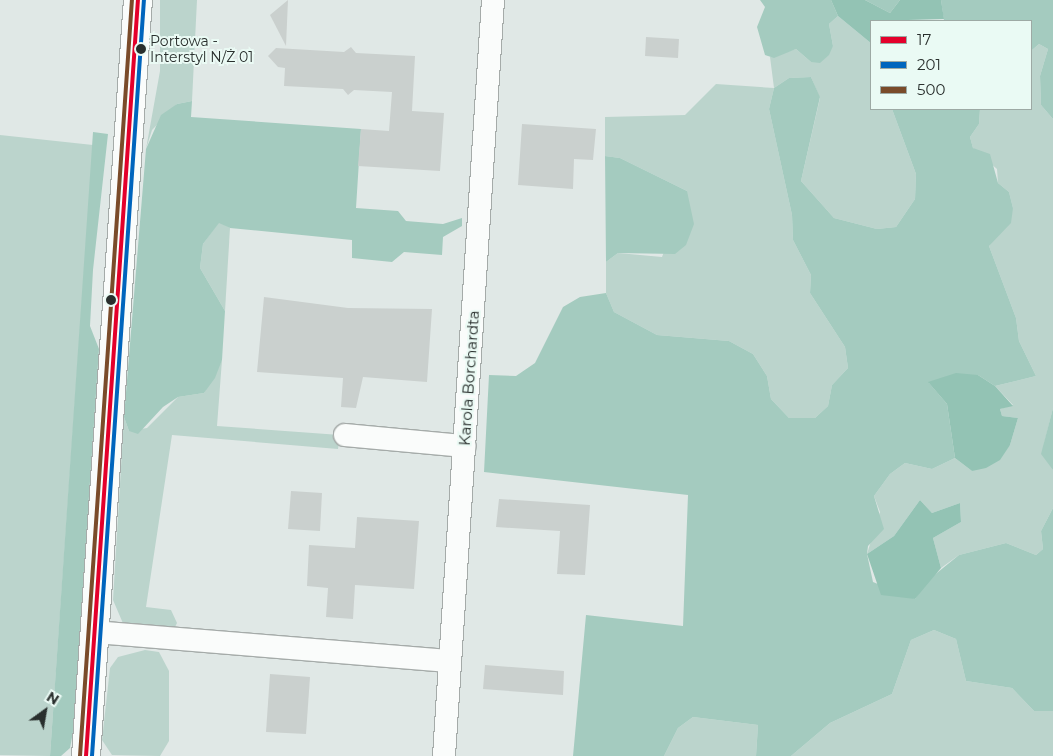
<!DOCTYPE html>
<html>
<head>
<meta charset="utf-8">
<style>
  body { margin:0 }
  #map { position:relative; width:1053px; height:756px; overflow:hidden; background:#e0e8e6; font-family:Montserrat,sans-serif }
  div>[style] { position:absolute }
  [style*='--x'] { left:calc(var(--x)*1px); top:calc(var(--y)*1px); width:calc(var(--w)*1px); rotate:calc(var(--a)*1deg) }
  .green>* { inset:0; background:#bbd4cc }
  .forest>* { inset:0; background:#a4cbbf }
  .water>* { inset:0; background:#93c3b4 }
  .building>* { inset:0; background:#cad0ce }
  .roads { filter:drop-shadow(1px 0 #a5aba9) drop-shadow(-1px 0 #a5aba9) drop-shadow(0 1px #a5aba9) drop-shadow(0 -1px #a5aba9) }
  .minor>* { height:22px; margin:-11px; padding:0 11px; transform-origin:11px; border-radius:11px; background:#fafcfb }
  .major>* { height:28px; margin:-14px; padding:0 14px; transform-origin:14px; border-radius:14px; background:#fafcfb }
  .bus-1>* { height:4px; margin:-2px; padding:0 2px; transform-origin:2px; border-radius:2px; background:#e4002b }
  .bus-2>* { height:4px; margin:-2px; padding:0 2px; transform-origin:2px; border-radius:2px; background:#0065bd }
  .bus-3>* { height:4px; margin:-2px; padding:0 2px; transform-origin:2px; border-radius:2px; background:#7a4b2a }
  .dots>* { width:14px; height:14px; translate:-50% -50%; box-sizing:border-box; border:2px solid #eafaf4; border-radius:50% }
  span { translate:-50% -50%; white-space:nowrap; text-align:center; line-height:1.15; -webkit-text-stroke:4px #eafaf4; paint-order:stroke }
  .bus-label { font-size:14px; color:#292f2d }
  .left { translate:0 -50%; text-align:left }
  .street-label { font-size:15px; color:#292f2d }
  .legend { position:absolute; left:870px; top:20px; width:162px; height:90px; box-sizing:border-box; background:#eafaf4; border:1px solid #9da9a4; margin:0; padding:6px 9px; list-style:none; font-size:15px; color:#292f2d }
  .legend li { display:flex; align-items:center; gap:10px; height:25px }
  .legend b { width:25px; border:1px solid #9da9a4 }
  .north { position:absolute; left:20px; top:686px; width:50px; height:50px; -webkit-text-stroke:4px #eafaf4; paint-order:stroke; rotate:32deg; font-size:14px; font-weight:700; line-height:20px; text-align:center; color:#292f2d }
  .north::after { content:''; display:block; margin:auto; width:18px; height:22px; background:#292f2d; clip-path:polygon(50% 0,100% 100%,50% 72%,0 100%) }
</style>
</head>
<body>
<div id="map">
  <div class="green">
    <i style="clip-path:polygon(160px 0,197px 0,192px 101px,177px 104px,152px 130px,146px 149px,160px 71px)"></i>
    <i style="clip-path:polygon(838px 16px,872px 44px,872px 109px,892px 109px,916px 174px,915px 199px,896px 227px,877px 229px,834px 218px,801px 181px,820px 98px,811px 77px,789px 78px,774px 88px,769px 109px,792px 215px,793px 240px,811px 275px,810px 293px,845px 347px,848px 368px,832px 385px,828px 406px,815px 418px,789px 418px,771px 399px,767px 376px,753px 354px,729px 341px,657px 335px,614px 312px,606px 293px,606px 262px,618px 253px,662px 257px,687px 191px,620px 158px,605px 156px,605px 117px,685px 115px,716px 84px,774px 88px,770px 57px,796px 49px,811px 62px,833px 46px,829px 24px)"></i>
    <i style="clip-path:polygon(1039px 44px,1048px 49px,1040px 76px,1041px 105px,1053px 119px,1053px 408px,1044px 444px,1053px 470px,1053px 508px,1041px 531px,1043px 549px,1036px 555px,1006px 543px,959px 555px,941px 568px,933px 538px,961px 522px,960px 503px,932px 513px,920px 500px,894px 536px,867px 554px,880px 512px,874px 496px,890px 474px,905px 463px,932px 469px,955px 458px,972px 471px,1010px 445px,1018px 418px,1002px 416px,1000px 409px,1013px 405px,995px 386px,1036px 376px,1019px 341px,1016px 318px,989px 246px,1013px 208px,1009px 192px,998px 183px,997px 169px,973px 148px,970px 137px,979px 124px,980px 109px,1032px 109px,1032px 50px)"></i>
    <i style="clip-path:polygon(0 135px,93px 145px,50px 756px,0 755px)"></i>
    <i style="clip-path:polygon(219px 222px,230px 228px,225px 311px,200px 268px,203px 244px)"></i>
    <i style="clip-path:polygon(222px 360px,217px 426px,340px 435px,338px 449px,172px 435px,146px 607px,171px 610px,177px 623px,173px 631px,125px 628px,113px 600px,124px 417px,129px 431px,147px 428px,178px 397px,204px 393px)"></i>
    <i style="clip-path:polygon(934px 630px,956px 639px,966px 681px,1012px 688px,1034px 711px,1053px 711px,1053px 756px,791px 756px,830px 723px,892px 694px,911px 640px)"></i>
    <i style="clip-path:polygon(145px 650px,159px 652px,169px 671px,169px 741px,160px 756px,112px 755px,102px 740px,110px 668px,118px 657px)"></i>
    <i style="clip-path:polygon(693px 717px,758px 725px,756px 756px,664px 756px,678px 728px)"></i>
  </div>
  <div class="forest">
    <i style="clip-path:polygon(760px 0,831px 0,838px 16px,829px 24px,833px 46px,829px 55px,820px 63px,811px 62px,796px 49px,774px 58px,765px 55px,757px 27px,765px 7px)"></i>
    <i style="clip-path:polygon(865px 0,900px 0,890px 13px)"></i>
    <i style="clip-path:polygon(941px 0,1053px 0,1053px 119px,1041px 105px,1040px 76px,1048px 49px,1039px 44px,1032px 50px,1032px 21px,944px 21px)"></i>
    <i style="clip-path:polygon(811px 77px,820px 97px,801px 181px,834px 218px,877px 229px,896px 227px,915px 199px,916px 174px,892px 109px,980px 109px,979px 124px,970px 137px,973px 148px,990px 154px,998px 183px,1009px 192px,1013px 208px,1011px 223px,989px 246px,1016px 318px,1019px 341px,1036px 376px,995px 386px,978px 375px,929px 383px,947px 404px,955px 458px,932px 469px,905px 463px,890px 474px,874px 496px,884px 529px,868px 546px,867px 554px,873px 582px,915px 599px,927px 581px,959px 555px,1006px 543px,1036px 555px,1043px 549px,1041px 531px,1053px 508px,1053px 711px,1034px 711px,1012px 688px,966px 681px,956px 639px,934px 630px,911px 640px,892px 694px,830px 723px,791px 756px,756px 756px,758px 725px,693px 717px,678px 728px,664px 756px,573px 756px,586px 615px,683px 626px,688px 495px,484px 472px,489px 375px,516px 376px,535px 363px,563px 307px,580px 297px,606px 293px,614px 312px,657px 335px,729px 341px,753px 354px,767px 376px,771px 399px,789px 418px,815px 418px,828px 406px,832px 385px,848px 368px,845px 347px,810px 293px,811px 275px,793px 240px,792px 215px,769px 109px,774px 88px,789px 78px)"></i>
    <i style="clip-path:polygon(192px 101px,191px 117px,361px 129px,356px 208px,398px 211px,406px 221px,443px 224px,462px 218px,462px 226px,443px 237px,442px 255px,404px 252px,392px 262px,352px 258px,352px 240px,230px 228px,219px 223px,203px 244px,200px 268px,225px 311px,222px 360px,215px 378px,204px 393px,178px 397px,163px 407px,138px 434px,129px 431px,124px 417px,146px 149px,161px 115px,177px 104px)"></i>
    <i style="clip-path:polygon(93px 132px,108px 134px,93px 270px,90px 326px,99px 349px,73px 732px,70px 748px,61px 756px,50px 756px)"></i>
    <i style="clip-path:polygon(605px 156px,620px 158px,687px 191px,694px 224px,686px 245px,675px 254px,618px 253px,606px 262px)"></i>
    <i style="clip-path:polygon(1053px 408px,1053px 470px,1041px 454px)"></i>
  </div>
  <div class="water">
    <i style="clip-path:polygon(831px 0,865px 0,890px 13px,900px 0,941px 0,944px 19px,872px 21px,872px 44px,838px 16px)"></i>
    <i style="clip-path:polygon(956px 373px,978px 375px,995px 386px,1013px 406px,1000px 409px,1002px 416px,1018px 418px,1010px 445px,1000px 460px,986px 468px,972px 471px,955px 458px,947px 404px,928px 382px)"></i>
    <i style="clip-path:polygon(920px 500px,932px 513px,960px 503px,961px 522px,933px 538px,941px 568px,915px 599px,881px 595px,867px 554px,894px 536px)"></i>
  </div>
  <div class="building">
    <i style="clip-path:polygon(288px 0,286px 46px,270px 15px)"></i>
    <i style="clip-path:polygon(646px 37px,679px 39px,678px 58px,645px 56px)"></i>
    <i style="clip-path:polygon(351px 47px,356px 53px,415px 56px,412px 111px,444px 113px,440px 171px,358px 166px,361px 129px,389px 131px,392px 92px,354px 90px,348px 95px,343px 89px,284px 86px,285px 68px,278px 67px,268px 56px,276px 48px,344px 52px)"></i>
    <i style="clip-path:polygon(522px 124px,596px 129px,593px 160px,574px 159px,573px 189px,518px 185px)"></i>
    <i style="clip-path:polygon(264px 297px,348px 308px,432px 309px,427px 382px,363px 377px,356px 408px,341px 407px,343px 378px,257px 372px)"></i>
    <i style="clip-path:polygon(291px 491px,322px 493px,320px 531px,288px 529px)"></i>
    <i style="clip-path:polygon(499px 499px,590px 505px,585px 575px,557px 574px,560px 531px,496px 527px)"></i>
    <i style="clip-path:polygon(357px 517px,419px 521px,414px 589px,355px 585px,353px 619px,326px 617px,328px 588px,307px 586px,309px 545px,355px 548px)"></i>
    <i style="clip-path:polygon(485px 665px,564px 671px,563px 695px,483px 689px)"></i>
    <i style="clip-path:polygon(270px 674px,310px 677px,306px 734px,266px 732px)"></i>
  </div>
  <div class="roads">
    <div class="minor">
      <i style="--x:345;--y:435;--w:120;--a:5.3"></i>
      <i style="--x:95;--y:632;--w:356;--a:4.7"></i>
      <i style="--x:444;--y:756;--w:758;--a:-86.29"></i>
    </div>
    <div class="major">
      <i style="--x:86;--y:756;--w:758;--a:-86.07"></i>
    </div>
  </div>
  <div class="bus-1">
    <i style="--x:86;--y:756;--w:758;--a:-86.07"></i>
  </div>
  <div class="bus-2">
    <i style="--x:92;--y:756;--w:758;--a:-86.07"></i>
  </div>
  <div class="bus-3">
    <i style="--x:80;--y:756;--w:758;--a:-86.07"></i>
  </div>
  <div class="dots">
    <i style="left:141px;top:49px;background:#292f2d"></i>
    <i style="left:111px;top:300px;background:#292f2d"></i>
  </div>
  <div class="bus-label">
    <span class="left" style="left:150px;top:49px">Portowa -<br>Interstyl N/Ż 01</span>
  </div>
  <div class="street-label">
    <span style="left:469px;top:378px;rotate:-86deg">Karola Borchardta</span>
  </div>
  <ul class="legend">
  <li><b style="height:6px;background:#e4002b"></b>17</li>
  <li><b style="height:6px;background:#0065bd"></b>201</li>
  <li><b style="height:6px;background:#7a4b2a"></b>500</li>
  </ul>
  <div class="north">N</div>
</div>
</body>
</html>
